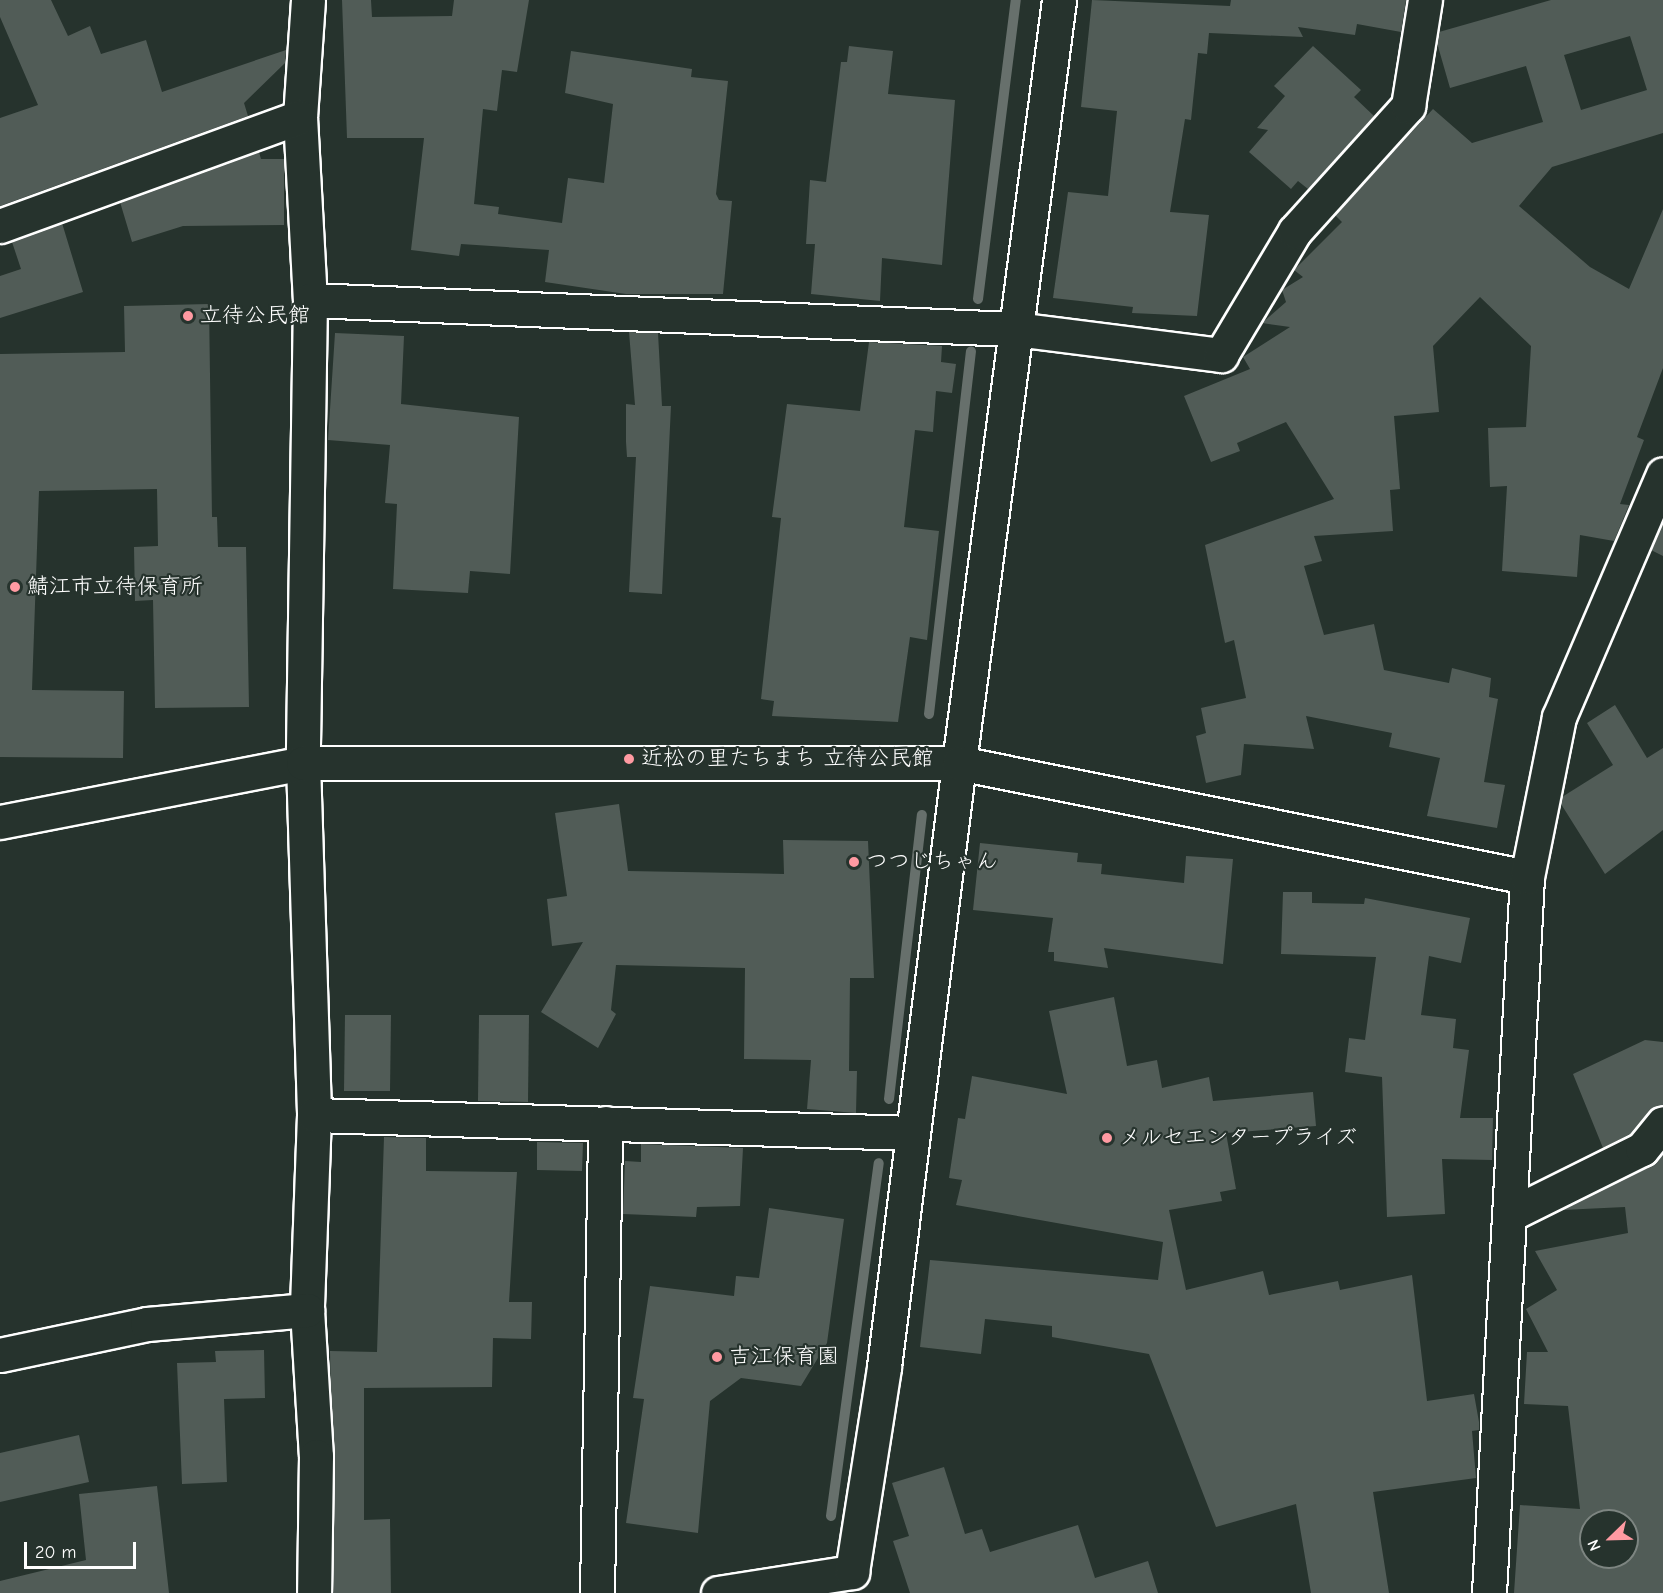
<!DOCTYPE html>
<html>
<head>
<meta charset="utf-8">
<style>
  body { margin:0 }
  #map { position:relative; width:1663px; height:1593px; overflow:hidden; background:#26332d; font-family:"Comic Neue","Klee One",sans-serif }
  div>[style] { position:absolute }
  [style*='--x'] { left:calc(var(--x)*1px); top:calc(var(--y)*1px); width:calc(var(--w)*1px); rotate:calc(var(--a)*1deg) }
  .stream>* { height:10px; margin:-5px; padding:0 5px; transform-origin:5px; border-radius:5px; background:#67706c }
  .building>* { inset:0; background:#515c57 }
  .roads { filter:drop-shadow(2px 0 #fff) drop-shadow(-2px 0 #fff) drop-shadow(0 2px #fff) drop-shadow(0 -2px #fff) }
  .minor>* { height:33px; margin:-16.5px; padding:0 16.5px; transform-origin:16.5px; border-radius:16.5px; background:#26332d }
  .tertiary>* { height:33px; margin:-16.5px; padding:0 16.5px; transform-origin:16.5px; border-radius:16.5px; background:#26332d }
  .dots>* { width:16px; height:16px; translate:-50% -50%; box-sizing:border-box; border:3px solid #26332d; border-radius:50% }
  span { translate:-50% -50%; white-space:nowrap; text-align:center; line-height:1.15; -webkit-text-stroke:4.5px #26332d; paint-order:stroke }
  .poi-label { font-size:22px; color:#fff }
  .left { translate:0 -50%; text-align:left }
  .north { position:absolute; left:1579px; top:1509px; width:60px; height:60px; box-sizing:border-box; background:#26332d; border:2px solid #7d8581; border-radius:50%; rotate:247deg; font-size:16px; font-weight:700; line-height:24px; text-align:center; color:#fff }
  .north::after { content:''; display:block; margin:auto; width:21px; height:27px; background:#ff9aa2; clip-path:polygon(50% 0,100% 100%,50% 72%,0 100%) }
  .scale { position:absolute; left:24px; top:1542px; width:112px; height:27px; box-sizing:border-box; border:3px solid #fff; border-top:0; padding-left:8px; font-size:18px; line-height:21px; white-space:nowrap; color:#fff; -webkit-text-stroke:4px #26332d; paint-order:stroke }
</style>
</head>
<body>
<div id="map">
  <div class="stream">
    <i style="--x:978;--y:299;--w:301;--a:-82.8"></i>
    <i style="--x:929;--y:714;--w:365;--a:-83.4"></i>
    <i style="--x:889;--y:1099;--w:286;--a:-83.4"></i>
    <i style="--x:831;--y:1516;--w:356;--a:-82.3"></i>
  </div>
  <div class="building">
    <i style="clip-path:polygon(0 0,51px 0,68px 36px,90px 26px,101px 54px,146px 40px,162px 92px,286px 50px,285px 63px,244px 103px,248px 116px,0 206px,0 118px,38px 105px,0 17px)"></i>
    <i style="clip-path:polygon(342px 0,371px 0,372px 17px,452px 16px,454px 0,529px 0,517px 72px,502px 70px,497px 111px,483px 109px,474px 204px,499px 207px,498px 214px,562px 223px,568px 178px,604px 183px,613px 104px,565px 93px,571px 51px,692px 69px,691px 77px,728px 81px,716px 194px,719px 200px,732px 201px,723px 294px,626px 294px,545px 282px,549px 250px,461px 244px,459px 256px,411px 250px,424px 138px,347px 138px)"></i>
    <i style="clip-path:polygon(1092px 0,1230px 6px,1231px 0,1406px 0,1401px 32px,1357px 24px,1355px 35px,1298px 27px,1303px 37px,1209px 33px,1207px 54px,1198px 53px,1191px 120px,1185px 119px,1170px 212px,1209px 215px,1197px 316px,1132px 313px,1133px 307px,1053px 298px,1068px 192px,1108px 196px,1117px 111px,1081px 107px)"></i>
    <i style="clip-path:polygon(evenodd,1551px 0,1663px 0,1663px 133px,1552px 167px,1519px 206px,1590px 267px,1629px 289px,1663px 209px,1663px 368px,1637px 437px,1644px 440px,1620px 504px,1629px 505px,1614px 541px,1580px 535px,1577px 577px,1502px 571px,1507px 486px,1490px 487px,1488px 428px,1526px 427px,1531px 346px,1480px 297px,1433px 346px,1439px 412px,1394px 416px,1400px 489px,1390px 490px,1393px 531px,1314px 536px,1322px 561px,1304px 566px,1324px 635px,1374px 624px,1384px 670px,1449px 683px,1452px 668px,1491px 678px,1489px 697px,1498px 699px,1484px 782px,1505px 785px,1497px 828px,1427px 816px,1440px 758px,1389px 747px,1392px 733px,1306px 716px,1314px 749px,1244px 744px,1241px 775px,1206px 783px,1196px 736px,1206px 733px,1201px 708px,1246px 698px,1234px 640px,1225px 643px,1205px 545px,1334px 499px,1286px 422px,1237px 443px,1240px 451px,1211px 462px,1184px 396px,1250px 369px,1243px 357px,1290px 327px,1262px 323px,1286px 302px,1282px 290px,1303px 277px,1294px 270px,1342px 222px,1335px 215px,1433px 109px,1472px 143px,1543px 122px,1526px 66px,1450px 88px,1437px 43px,1439px 32px,1551px 0,1630px 36px,1647px 90px,1581px 110px,1564px 55px,1630px 36px)"></i>
    <i style="clip-path:polygon(849px 46px,893px 51px,888px 94px,955px 100px,942px 265px,882px 258px,880px 301px,811px 294px,815px 244px,806px 244px,810px 180px,826px 182px,841px 62px,847px 62px)"></i>
    <i style="clip-path:polygon(1313px 46px,1361px 90px,1354px 97px,1374px 116px,1308px 189px,1298px 181px,1291px 189px,1249px 152px,1268px 130px,1257px 128px,1285px 96px,1274px 86px)"></i>
    <i style="clip-path:polygon(259px 152px,261px 159px,284px 159px,284px 225px,183px 226px,132px 242px,120px 202px)"></i>
    <i style="clip-path:polygon(62px 223px,83px 292px,0 318px,0 276px,21px 269px,12px 242px)"></i>
    <i style="clip-path:polygon(209px 304px,212px 517px,217px 517px,218px 547px,246px 547px,249px 707px,155px 708px,153px 600px,135px 601px,134px 547px,158px 546px,157px 489px,39px 491px,32px 690px,124px 691px,123px 758px,0 757px,0 354px,125px 352px,124px 306px)"></i>
    <i style="clip-path:polygon(629px 332px,658px 333px,662px 406px,671px 406px,662px 594px,629px 592px,636px 457px,627px 457px,626px 442px,626px 404px,635px 405px)"></i>
    <i style="clip-path:polygon(335px 333px,404px 336px,401px 404px,519px 417px,510px 574px,470px 571px,468px 593px,393px 589px,397px 504px,385px 503px,390px 445px,328px 440px)"></i>
    <i style="clip-path:polygon(869px 342px,942px 346px,941px 362px,956px 364px,952px 393px,936px 391px,933px 432px,915px 430px,904px 527px,939px 531px,927px 640px,910px 637px,898px 722px,772px 716px,774px 701px,761px 699px,781px 518px,772px 517px,787px 404px,860px 411px)"></i>
    <i style="clip-path:polygon(1663px 522px,1663px 556px,1651px 550px)"></i>
    <i style="clip-path:polygon(1615px 705px,1647px 758px,1663px 748px,1663px 830px,1605px 874px,1561px 804px,1562px 797px,1613px 765px,1587px 723px)"></i>
    <i style="clip-path:polygon(619px 804px,628px 871px,784px 874px,783px 840px,868px 841px,874px 978px,850px 978px,849px 1071px,857px 1071px,856px 1113px,807px 1109px,811px 1060px,744px 1059px,745px 968px,616px 965px,611px 1010px,616px 1014px,598px 1048px,541px 1012px,583px 942px,552px 946px,547px 899px,567px 896px,555px 813px)"></i>
    <i style="clip-path:polygon(980px 843px,1078px 853px,1077px 862px,1102px 864px,1101px 874px,1184px 883px,1186px 856px,1233px 859px,1223px 964px,1104px 948px,1108px 968px,1054px 961px,1054px 952px,1048px 952px,1053px 918px,973px 910px)"></i>
    <i style="clip-path:polygon(1283px 892px,1312px 892px,1312px 903px,1364px 904px,1365px 898px,1470px 918px,1461px 963px,1429px 956px,1421px 1015px,1456px 1019px,1453px 1048px,1469px 1050px,1460px 1118px,1493px 1118px,1492px 1160px,1442px 1159px,1445px 1214px,1387px 1217px,1382px 1077px,1345px 1072px,1349px 1038px,1365px 1040px,1376px 957px,1281px 954px)"></i>
    <i style="clip-path:polygon(1114px 997px,1127px 1066px,1157px 1060px,1162px 1088px,1209px 1077px,1213px 1101px,1313px 1092px,1316px 1126px,1226px 1133px,1236px 1189px,1220px 1192px,1222px 1201px,1169px 1210px,1186px 1290px,1263px 1271px,1269px 1295px,1338px 1281px,1340px 1290px,1412px 1275px,1427px 1401px,1474px 1394px,1479px 1422px,1479px 1430px,1472px 1431px,1476px 1478px,1373px 1492px,1389px 1593px,1311px 1593px,1296px 1504px,1216px 1527px,1149px 1354px,1052px 1337px,1052px 1326px,985px 1319px,981px 1354px,920px 1347px,930px 1260px,1158px 1280px,1163px 1242px,956px 1205px,962px 1180px,949px 1178px,958px 1118px,965px 1119px,972px 1076px,1067px 1094px,1049px 1011px)"></i>
    <i style="clip-path:polygon(345px 1015px,391px 1015px,390px 1091px,344px 1091px)"></i>
    <i style="clip-path:polygon(479px 1015px,529px 1015px,528px 1102px,478px 1101px)"></i>
    <i style="clip-path:polygon(1645px 1040px,1663px 1042px,1663px 1105px,1649px 1111px,1630px 1134px,1603px 1148px,1573px 1074px)"></i>
    <i style="clip-path:polygon(384px 1137px,426px 1138px,426px 1171px,517px 1172px,509px 1302px,532px 1302px,531px 1339px,493px 1338px,492px 1387px,364px 1388px,364px 1520px,390px 1519px,391px 1593px,334px 1593px,330px 1351px,377px 1352px)"></i>
    <i style="clip-path:polygon(537px 1142px,583px 1143px,582px 1171px,537px 1170px)"></i>
    <i style="clip-path:polygon(641px 1144px,743px 1148px,740px 1206px,697px 1207px,696px 1217px,623px 1214px,625px 1161px,641px 1162px)"></i>
    <i style="clip-path:polygon(evenodd,1663px 1153px,1663px 1593px,1514px 1593px,1520px 1505px,1580px 1509px,1568px 1406px,1524px 1404px,1527px 1352px,1548px 1352px,1526px 1309px,1557px 1290px,1535px 1251px,1628px 1233px,1625px 1207px,1562px 1210px,1650px 1166px,1663px 1153px,1591px 1521px,1627px 1521px,1627px 1557px,1591px 1557px,1591px 1521px)"></i>
    <i style="clip-path:polygon(769px 1208px,844px 1219px,827px 1343px,801px 1386px,741px 1378px,710px 1401px,698px 1533px,626px 1523px,644px 1399px,633px 1398px,650px 1286px,734px 1296px,736px 1276px,759px 1278px)"></i>
    <i style="clip-path:polygon(264px 1350px,265px 1398px,224px 1399px,227px 1482px,182px 1484px,177px 1363px,216px 1362px,215px 1351px)"></i>
    <i style="clip-path:polygon(79px 1435px,89px 1482px,0 1502px,0 1453px)"></i>
    <i style="clip-path:polygon(944px 1467px,965px 1534px,982px 1529px,990px 1552px,1078px 1525px,1095px 1578px,1148px 1561px,1158px 1593px,910px 1593px,893px 1541px,909px 1536px,892px 1483px)"></i>
    <i style="clip-path:polygon(157px 1486px,169px 1593px,0 1593px,0 1581px,86px 1560px,79px 1494px)"></i>
  </div>
  <div class="roads">
    <div class="minor">
      <i style="--x:308;--y:0;--w:117;--a:93.9"></i>
      <i style="--x:300;--y:117;--w:183;--a:86.9"></i>
      <i style="--x:310;--y:300;--w:463;--a:90.9"></i>
      <i style="--x:303;--y:763;--w:352;--a:88.2"></i>
      <i style="--x:314;--y:1115;--w:195;--a:92.1"></i>
      <i style="--x:307;--y:1310;--w:146;--a:86.5"></i>
      <i style="--x:316;--y:1456;--w:137;--a:90.8"></i>
      <i style="--x:0;--y:226;--w:319;--a:-20"></i>
      <i style="--x:310;--y:300;--w:706;--a:2.36"></i>
      <i style="--x:1015;--y:329;--w:208;--a:7.2"></i>
      <i style="--x:1221;--y:355;--w:144;--a:-59.2"></i>
      <i style="--x:1295;--y:231;--w:169;--a:-47.9"></i>
      <i style="--x:1408;--y:106;--w:107;--a:-80.9"></i>
      <i style="--x:314;--y:1115;--w:599;--a:1.72"></i>
      <i style="--x:1511;--y:1214;--w:146;--a:-26.4"></i>
      <i style="--x:1642;--y:1149;--w:33;--a:-51"></i>
      <i style="--x:0;--y:1355;--w:150;--a:-11.9"></i>
      <i style="--x:147;--y:1324;--w:161;--a:-5"></i>
      <i style="--x:597;--y:1593;--w:470;--a:-89"></i>
      <i style="--x:718;--y:1593;--w:136;--a:-8.9"></i>
      <i style="--x:852;--y:1572;--w:207;--a:-81.1"></i>
      <i style="--x:884;--y:1367;--w:609;--a:-82.92"></i>
    </div>
    <div class="tertiary">
      <i style="--x:959;--y:763;--w:770;--a:-82.53"></i>
      <i style="--x:0;--y:822;--w:309;--a:-11"></i>
      <i style="--x:303;--y:763;--w:656;--a:0"></i>
      <i style="--x:959;--y:763;--w:579;--a:11.35"></i>
      <i style="--x:1489;--y:1593;--w:717;--a:-86.96"></i>
      <i style="--x:1527;--y:877;--w:163;--a:-78.7"></i>
      <i style="--x:1559;--y:717;--w:264;--a:-66.8"></i>
    </div>
  </div>
  <div class="dots">
    <i style="left:188px;top:316px;background:#ff9aa2"></i>
    <i style="left:15px;top:587px;background:#ff9aa2"></i>
    <i style="left:629px;top:759px;background:#ff9aa2"></i>
    <i style="left:854px;top:862px;background:#ff9aa2"></i>
    <i style="left:1107px;top:1138px;background:#ff9aa2"></i>
    <i style="left:717px;top:1357px;background:#ff9aa2"></i>
  </div>
  <div class="poi-label">
    <span class="left" style="left:200px;top:316px">立待公民館</span>
    <span class="left" style="left:27px;top:587px">鯖江市立待保育所</span>
    <span class="left" style="left:641px;top:759px">近松の里たちまち 立待公民館</span>
    <span class="left" style="left:866px;top:862px">つつじちゃん</span>
    <span class="left" style="left:1119px;top:1138px">メルセエンタープライズ</span>
    <span class="left" style="left:729px;top:1357px">吉江保育園</span>
  </div>
  <div class="north">N</div>
  <div class="scale">20 m</div>
</div>
</body>
</html>
